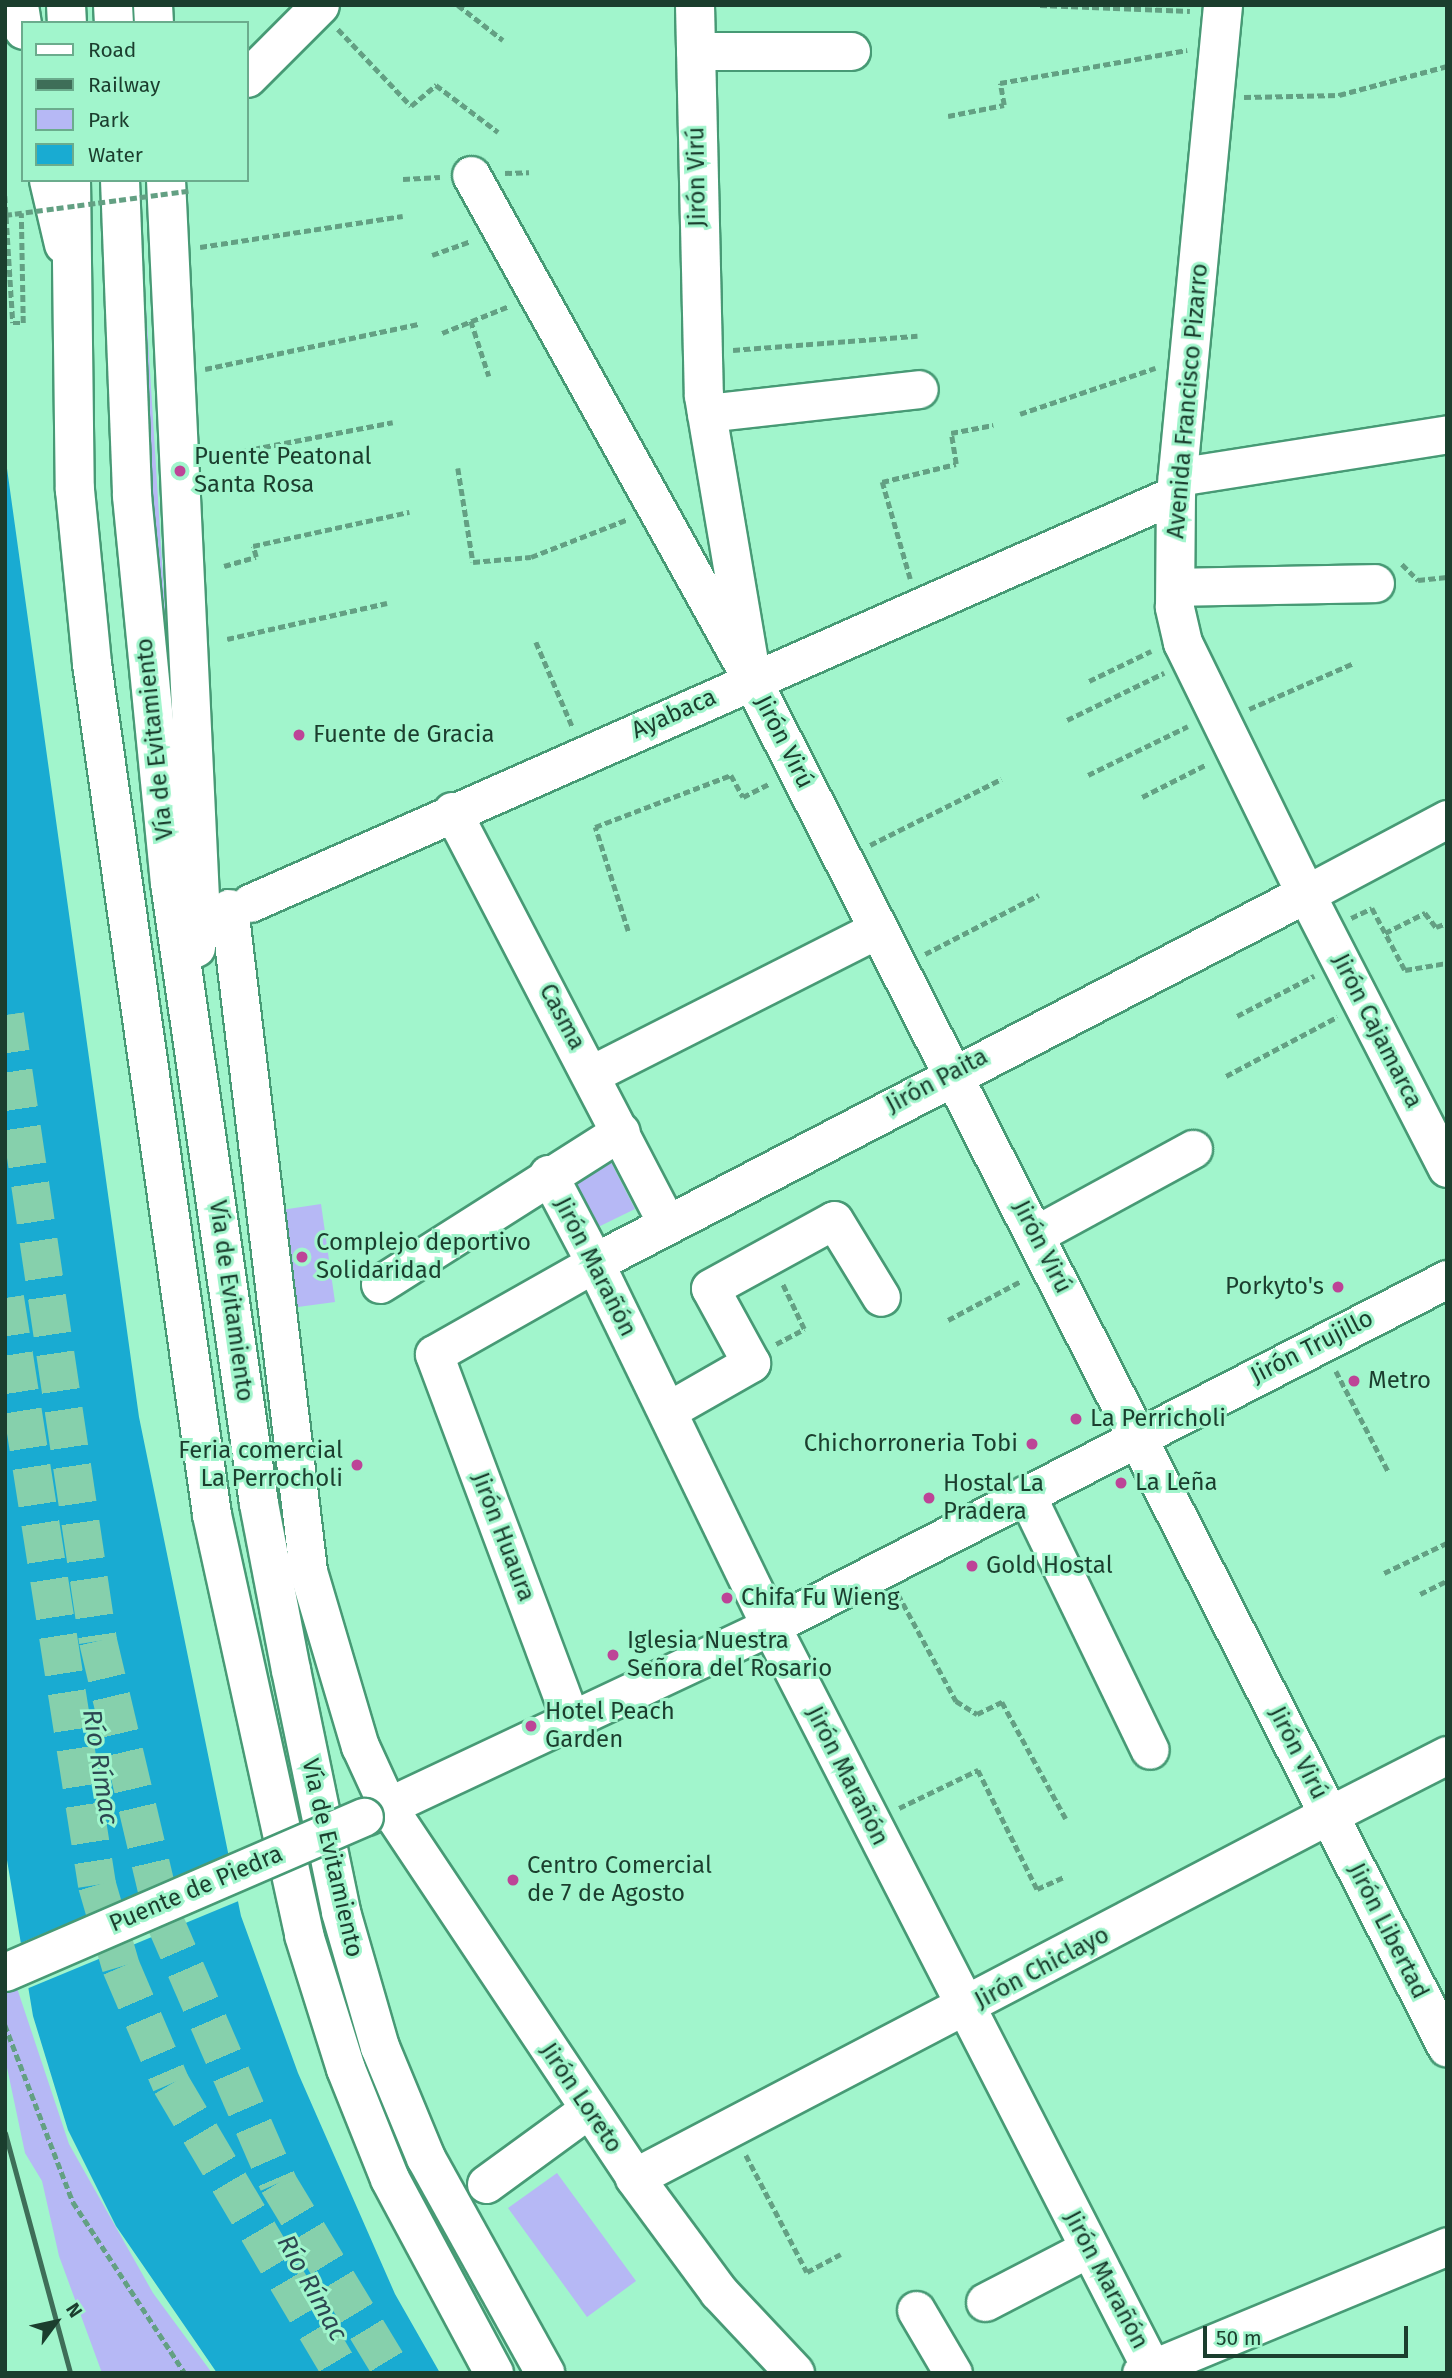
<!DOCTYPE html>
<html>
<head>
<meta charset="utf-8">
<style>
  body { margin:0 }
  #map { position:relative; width:1452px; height:2378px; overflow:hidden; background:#a1f5cc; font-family:"Fira Sans",sans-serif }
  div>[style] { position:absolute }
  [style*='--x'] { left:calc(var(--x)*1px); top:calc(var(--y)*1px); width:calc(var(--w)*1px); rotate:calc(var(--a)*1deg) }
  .green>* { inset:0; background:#b6b8f5 }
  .water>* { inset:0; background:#19abd2 }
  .pier>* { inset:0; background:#a1f5cc }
  .highway-tunnel>* { height:38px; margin-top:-19px; transform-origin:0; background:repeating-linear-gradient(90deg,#86d0ac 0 38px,transparent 0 57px) }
  .path>* { height:4.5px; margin-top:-2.25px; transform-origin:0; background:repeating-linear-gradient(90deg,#63a083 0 7px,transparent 0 10.5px) }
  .roads { filter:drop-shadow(2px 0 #479a75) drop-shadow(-2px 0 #479a75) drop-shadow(0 2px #479a75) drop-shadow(0 -2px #479a75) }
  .minor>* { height:37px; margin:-18.5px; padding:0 18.5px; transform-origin:18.5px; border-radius:18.5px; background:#fff }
  .major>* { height:38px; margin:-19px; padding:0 19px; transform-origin:19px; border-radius:19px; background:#fff }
  .highway>* { height:38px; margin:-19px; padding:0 19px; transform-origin:19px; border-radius:19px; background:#fff }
  .rail>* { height:5px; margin:-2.5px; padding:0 2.5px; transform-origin:2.5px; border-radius:2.5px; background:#3e6e58 }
  .path-bridge>* { height:4.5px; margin-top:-2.25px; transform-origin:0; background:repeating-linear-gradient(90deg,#63a083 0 7px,transparent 0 10.5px) }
  .bridges { filter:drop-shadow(2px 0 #479a75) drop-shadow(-2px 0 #479a75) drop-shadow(0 2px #479a75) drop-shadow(0 -2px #479a75) }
  .minor-bridge>* { height:37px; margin:-18.5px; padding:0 18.5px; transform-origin:18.5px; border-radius:18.5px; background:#fff }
  .dots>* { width:19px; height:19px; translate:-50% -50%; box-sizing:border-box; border:4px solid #a1f5cc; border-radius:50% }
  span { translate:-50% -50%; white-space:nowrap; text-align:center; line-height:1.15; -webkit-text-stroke:6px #a1f5cc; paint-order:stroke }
  .street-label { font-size:24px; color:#1b3e2e }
  .poi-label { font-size:24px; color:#1b3e2e }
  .left { translate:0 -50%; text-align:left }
  .right { translate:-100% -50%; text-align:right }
  .water-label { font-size:26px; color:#2c4751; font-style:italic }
  .frame { position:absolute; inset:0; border:7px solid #1b3e2e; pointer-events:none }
  .legend { position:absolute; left:21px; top:21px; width:228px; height:161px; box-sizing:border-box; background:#a1f5cc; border:2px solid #6bac8d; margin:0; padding:9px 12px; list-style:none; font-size:21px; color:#1b3e2e }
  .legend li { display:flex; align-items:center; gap:14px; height:35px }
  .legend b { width:35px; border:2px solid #6bac8d }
  .north { position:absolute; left:21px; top:2287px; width:70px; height:70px; -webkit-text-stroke:5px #a1f5cc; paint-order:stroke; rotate:57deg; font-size:19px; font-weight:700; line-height:28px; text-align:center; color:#1b3e2e }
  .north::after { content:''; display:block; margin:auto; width:24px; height:32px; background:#1b3e2e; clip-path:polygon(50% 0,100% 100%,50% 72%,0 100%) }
  .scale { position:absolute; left:1203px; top:2326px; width:205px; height:32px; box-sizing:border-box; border:4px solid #1b3e2e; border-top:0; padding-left:9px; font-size:21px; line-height:24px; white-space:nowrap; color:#1b3e2e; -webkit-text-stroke:5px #a1f5cc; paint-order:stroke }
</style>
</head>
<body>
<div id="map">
  <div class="green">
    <i style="clip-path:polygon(138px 180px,171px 706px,158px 707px)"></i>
    <i style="clip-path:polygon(610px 1160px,635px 1209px,592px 1230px,567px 1181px)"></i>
    <i style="clip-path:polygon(321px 1204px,335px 1302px,283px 1309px,268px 1212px)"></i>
    <i style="clip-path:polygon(5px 1952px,69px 2144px,153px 2293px,212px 2373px,102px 2373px,59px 2256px,42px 2181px,25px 2153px,5px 2058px)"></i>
    <i style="clip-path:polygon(557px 2173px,636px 2281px,587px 2317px,508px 2208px)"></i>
  </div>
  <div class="water">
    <i style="clip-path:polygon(5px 454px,139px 1417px,241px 1916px,298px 2073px,395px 2294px,440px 2373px,217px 2373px,116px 2226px,68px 2130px,33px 2016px,5px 1848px)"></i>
  </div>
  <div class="pier">
    <i style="clip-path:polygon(232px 1854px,241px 1900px,24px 1990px,14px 1946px)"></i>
  </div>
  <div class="highway-tunnel">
    <i style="--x:5;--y:1015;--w:633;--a:81.55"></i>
    <i style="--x:98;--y:1641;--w:284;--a:76.7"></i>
    <i style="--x:163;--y:1917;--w:290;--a:66.6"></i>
    <i style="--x:278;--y:2183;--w:222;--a:58.8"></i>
    <i style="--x:5;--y:1298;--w:594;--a:81.09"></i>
    <i style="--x:97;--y:1885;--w:85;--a:73.7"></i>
    <i style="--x:121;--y:1967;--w:127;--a:66.9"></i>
    <i style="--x:171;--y:2084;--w:336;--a:59.4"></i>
  </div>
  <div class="path">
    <i style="--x:458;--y:5;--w:57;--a:37.9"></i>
    <i style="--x:1040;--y:5;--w:150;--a:2.3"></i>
    <i style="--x:338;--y:29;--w:106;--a:46.5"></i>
    <i style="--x:411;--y:106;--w:33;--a:-40"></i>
    <i style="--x:436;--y:85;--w:78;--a:37.2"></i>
    <i style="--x:1244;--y:97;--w:95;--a:-1.2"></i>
    <i style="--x:1339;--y:95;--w:112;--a:-15"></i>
    <i style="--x:948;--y:116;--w:57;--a:-11.1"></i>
    <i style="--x:1004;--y:105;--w:22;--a:-100"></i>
    <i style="--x:1000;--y:83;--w:190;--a:-10"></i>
    <i style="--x:505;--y:173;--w:24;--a:-2"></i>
    <i style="--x:403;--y:179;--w:37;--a:-3"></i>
    <i style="--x:5;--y:196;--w:127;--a:86.4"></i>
    <i style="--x:13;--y:323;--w:10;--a:0"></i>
    <i style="--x:23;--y:323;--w:110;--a:-91"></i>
    <i style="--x:200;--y:247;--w:205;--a:-8.7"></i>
    <i style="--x:432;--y:255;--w:41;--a:-19.7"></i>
    <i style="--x:471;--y:321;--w:58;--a:71.9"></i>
    <i style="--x:442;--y:333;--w:72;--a:-21.9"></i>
    <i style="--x:733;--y:350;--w:185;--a:-4.4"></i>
    <i style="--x:205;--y:369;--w:218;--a:-11.9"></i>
    <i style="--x:1020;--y:414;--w:143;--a:-18.8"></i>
    <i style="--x:212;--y:457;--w:184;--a:-10.9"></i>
    <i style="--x:458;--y:468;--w:95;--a:80.9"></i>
    <i style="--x:473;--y:562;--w:58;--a:-4.9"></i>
    <i style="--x:531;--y:557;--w:102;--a:-21.3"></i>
    <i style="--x:1402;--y:564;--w:23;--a:45"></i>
    <i style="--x:1418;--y:580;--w:29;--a:-6"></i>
    <i style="--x:224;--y:566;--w:33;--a:-16"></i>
    <i style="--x:256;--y:557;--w:11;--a:-105"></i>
    <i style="--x:253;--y:546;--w:160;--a:-12.3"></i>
    <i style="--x:910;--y:579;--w:101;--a:-106.1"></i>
    <i style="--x:882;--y:482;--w:76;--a:-13.7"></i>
    <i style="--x:956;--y:464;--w:31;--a:-99"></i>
    <i style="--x:951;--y:433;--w:43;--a:-10.8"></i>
    <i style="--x:227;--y:639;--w:164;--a:-12.7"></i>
    <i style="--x:536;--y:642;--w:94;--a:66.7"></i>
    <i style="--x:1089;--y:681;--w:69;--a:-25.8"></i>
    <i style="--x:1249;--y:709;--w:115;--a:-23.7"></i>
    <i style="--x:1067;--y:720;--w:108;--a:-25.9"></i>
    <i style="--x:1088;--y:775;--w:111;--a:-26.1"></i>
    <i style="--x:1142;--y:797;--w:73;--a:-26.9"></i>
    <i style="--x:870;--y:845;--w:147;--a:-26.7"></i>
    <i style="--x:1351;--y:918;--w:23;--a:-25"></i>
    <i style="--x:1372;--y:908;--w:70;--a:62"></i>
    <i style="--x:1405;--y:970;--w:43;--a:-9.5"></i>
    <i style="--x:628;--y:931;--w:109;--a:-107.6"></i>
    <i style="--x:595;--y:827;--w:146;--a:-20.9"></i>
    <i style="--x:731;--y:775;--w:25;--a:61"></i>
    <i style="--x:743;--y:797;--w:31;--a:-27"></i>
    <i style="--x:1385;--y:933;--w:45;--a:-26.6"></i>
    <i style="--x:1425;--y:913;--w:18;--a:52"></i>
    <i style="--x:1436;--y:927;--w:12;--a:-20"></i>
    <i style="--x:925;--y:954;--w:128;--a:-27.4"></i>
    <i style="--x:1237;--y:1016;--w:87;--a:-27.5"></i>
    <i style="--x:1226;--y:1076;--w:126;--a:-28"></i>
    <i style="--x:948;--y:1320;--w:83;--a:-28.1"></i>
    <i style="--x:776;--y:1344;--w:32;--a:-28"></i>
    <i style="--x:804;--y:1329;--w:51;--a:-115.6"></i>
    <i style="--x:1336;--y:1371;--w:115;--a:62.5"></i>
    <i style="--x:1384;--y:1573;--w:70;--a:-25.5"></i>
    <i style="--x:898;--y:1594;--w:122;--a:61.5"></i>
    <i style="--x:956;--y:1701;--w:25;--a:32"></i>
    <i style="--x:977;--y:1714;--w:28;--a:-26"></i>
    <i style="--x:1002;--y:1702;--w:133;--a:61.3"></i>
    <i style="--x:1420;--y:1594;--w:30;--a:-26"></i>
    <i style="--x:899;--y:1808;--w:88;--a:-25.7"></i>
    <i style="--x:978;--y:1770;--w:133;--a:63.6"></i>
    <i style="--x:1037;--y:1889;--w:30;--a:-24"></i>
    <i style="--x:5;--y:2025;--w:190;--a:69"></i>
    <i style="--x:73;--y:2202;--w:204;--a:56.8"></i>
    <i style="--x:746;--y:2155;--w:132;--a:62.5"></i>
    <i style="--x:807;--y:2272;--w:38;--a:-28"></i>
  </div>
  <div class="roads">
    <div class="minor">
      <i style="--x:19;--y:5;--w:25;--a:81"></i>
      <i style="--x:695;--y:51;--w:156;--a:0"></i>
      <i style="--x:247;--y:78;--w:103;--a:-45"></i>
      <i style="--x:471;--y:175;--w:570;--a:60.92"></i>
      <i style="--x:48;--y:180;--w:66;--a:76.8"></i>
      <i style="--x:706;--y:413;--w:214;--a:-6.4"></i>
      <i style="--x:1177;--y:477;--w:273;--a:-9"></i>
      <i style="--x:1175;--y:587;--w:200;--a:-1.1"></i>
      <i style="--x:452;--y:811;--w:466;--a:62.5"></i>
      <i style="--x:1447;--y:819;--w:160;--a:152"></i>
      <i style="--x:1306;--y:894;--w:308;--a:62.8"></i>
      <i style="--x:250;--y:903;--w:1012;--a:-23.83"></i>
      <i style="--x:229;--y:908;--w:668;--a:83.2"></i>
      <i style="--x:308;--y:1571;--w:183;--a:73.5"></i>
      <i style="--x:360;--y:1746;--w:67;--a:65.3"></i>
      <i style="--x:388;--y:1807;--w:446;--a:56.3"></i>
      <i style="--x:592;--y:1074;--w:321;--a:-26.9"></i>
      <i style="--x:548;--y:1174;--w:101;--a:62.2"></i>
      <i style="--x:595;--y:1263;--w:185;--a:150.5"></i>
      <i style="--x:434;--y:1354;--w:391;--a:69.5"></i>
      <i style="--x:1035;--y:1235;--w:180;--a:-28.6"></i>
      <i style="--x:380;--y:1284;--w:285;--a:-32.4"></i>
      <i style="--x:667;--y:1411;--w:97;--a:-29.7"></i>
      <i style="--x:751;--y:1363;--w:85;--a:-118.7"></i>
      <i style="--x:710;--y:1288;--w:141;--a:-28.7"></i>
      <i style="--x:834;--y:1220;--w:90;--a:58.6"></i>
      <i style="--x:1026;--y:1494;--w:284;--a:64.2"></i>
      <i style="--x:1329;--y:1815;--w:132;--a:-27"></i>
      <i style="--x:367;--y:1816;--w:446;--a:-25.2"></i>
      <i style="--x:771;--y:1626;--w:760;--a:-27.17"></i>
      <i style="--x:486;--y:2184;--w:127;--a:-36.1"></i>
      <i style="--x:985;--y:2302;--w:117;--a:-27.4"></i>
      <i style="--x:916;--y:2310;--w:73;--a:59.6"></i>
      <i style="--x:1141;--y:2373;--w:331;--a:-22.5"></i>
    </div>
    <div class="major">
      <i style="--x:695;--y:5;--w:391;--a:88.7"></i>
      <i style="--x:704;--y:396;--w:288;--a:80.4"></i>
      <i style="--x:752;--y:680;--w:1534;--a:63.05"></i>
      <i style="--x:795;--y:2373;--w:111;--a:-133.2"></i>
      <i style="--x:719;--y:2292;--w:142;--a:-126.4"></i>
      <i style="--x:635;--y:2178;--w:783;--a:-27.61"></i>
      <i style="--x:1154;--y:2373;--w:839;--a:-117.15"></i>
      <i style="--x:771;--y:1626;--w:403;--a:-115.9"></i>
      <i style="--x:595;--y:1263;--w:801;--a:-27.43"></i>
      <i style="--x:1306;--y:894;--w:280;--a:-116.1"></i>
      <i style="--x:1183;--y:643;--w:37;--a:-103"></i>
      <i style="--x:1175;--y:607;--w:113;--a:-89.5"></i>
      <i style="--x:1176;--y:494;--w:491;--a:-84.5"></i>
    </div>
    <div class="highway">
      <i style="--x:66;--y:5;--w:18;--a:87"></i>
      <i style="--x:113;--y:5;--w:18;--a:87"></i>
      <i style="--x:153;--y:5;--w:18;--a:87"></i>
      <i style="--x:71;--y:180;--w:310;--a:89.3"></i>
      <i style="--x:75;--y:490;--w:175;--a:84.4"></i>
      <i style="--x:92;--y:664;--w:859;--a:81.97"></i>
      <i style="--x:212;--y:1515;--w:430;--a:77.6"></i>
      <i style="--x:304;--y:1935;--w:140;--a:72.6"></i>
      <i style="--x:346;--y:2069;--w:118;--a:68.2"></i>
      <i style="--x:390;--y:2179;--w:220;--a:61.8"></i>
      <i style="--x:120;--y:180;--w:316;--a:87.8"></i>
      <i style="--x:132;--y:496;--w:389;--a:84.4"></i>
      <i style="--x:170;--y:883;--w:627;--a:81.84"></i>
      <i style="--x:259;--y:1504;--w:169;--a:79.1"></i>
      <i style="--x:291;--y:1670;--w:247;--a:78.3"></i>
      <i style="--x:341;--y:1912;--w:141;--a:73.9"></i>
      <i style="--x:380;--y:2047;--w:120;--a:67.5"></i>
      <i style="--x:426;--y:2158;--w:246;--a:61"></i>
      <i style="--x:166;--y:180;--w:719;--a:87.29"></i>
      <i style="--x:200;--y:898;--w:50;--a:94.6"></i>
    </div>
  </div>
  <div class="rail">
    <i style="--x:5;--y:2133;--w:249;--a:74.8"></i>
  </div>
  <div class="path-bridge">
    <i style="--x:5;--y:215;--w:185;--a:-7.5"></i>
  </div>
  <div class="bridges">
    <div class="minor-bridge">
      <i style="--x:5;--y:1972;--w:391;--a:-23.4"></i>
    </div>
  </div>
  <div class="dots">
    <i style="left:180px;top:471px;background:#bd4497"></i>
    <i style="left:299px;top:735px;background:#bd4497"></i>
    <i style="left:302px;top:1257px;background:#bd4497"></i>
    <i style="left:1338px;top:1287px;background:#bd4497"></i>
    <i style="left:1354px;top:1381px;background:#bd4497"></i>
    <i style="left:1076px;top:1419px;background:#bd4497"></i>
    <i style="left:1032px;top:1444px;background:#bd4497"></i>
    <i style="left:357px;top:1465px;background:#bd4497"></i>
    <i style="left:1121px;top:1483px;background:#bd4497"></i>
    <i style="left:929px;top:1498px;background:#bd4497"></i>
    <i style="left:972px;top:1566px;background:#bd4497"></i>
    <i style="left:727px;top:1598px;background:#bd4497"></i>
    <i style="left:613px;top:1655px;background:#bd4497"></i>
    <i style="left:531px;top:1726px;background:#bd4497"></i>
    <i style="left:513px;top:1880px;background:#bd4497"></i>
  </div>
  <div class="street-label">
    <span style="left:697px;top:177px;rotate:-91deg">Jirón Virú</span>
    <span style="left:1188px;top:401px;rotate:-85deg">Avenida Francisco Pizarro</span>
    <span style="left:674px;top:714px;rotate:-24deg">Ayabaca</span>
    <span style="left:155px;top:739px;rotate:-96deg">Vía de Evitamiento</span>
    <span style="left:784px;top:742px;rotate:63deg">Jirón Virú</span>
    <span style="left:562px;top:1017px;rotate:62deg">Casma</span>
    <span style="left:1377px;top:1031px;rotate:63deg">Jirón Cajamarca</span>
    <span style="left:937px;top:1081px;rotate:-28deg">Jirón Paita</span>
    <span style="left:1042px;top:1247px;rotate:63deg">Jirón Virú</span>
    <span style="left:595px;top:1267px;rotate:63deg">Jirón Marañón</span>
    <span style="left:231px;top:1301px;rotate:82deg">Vía de Evitamiento</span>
    <span style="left:1312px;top:1347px;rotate:-27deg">Jirón Trujillo</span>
    <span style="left:503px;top:1537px;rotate:69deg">Jirón Huaura</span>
    <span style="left:1298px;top:1753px;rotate:63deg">Jirón Virú</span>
    <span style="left:847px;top:1776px;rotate:63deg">Jirón Marañón</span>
    <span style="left:332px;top:1858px;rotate:77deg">Vía de Evitamiento</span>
    <span style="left:196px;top:1889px;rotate:-23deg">Puente de Piedra</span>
    <span style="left:1388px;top:1931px;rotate:63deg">Jirón Libertad</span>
    <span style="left:1042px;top:1968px;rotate:-28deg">Jirón Chiclayo</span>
    <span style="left:581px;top:2098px;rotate:56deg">Jirón Loreto</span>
    <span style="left:1106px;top:2280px;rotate:62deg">Jirón Marañón</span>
  </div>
  <div class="poi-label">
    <span class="left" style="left:194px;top:471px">Puente Peatonal<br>Santa Rosa</span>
    <span class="left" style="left:313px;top:735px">Fuente de Gracia</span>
    <span class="left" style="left:316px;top:1257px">Complejo deportivo<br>Solidaridad</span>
    <span class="right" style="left:1324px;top:1287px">Porkyto's</span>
    <span class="left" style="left:1368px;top:1381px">Metro</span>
    <span class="left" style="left:1090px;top:1419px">La Perricholi</span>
    <span class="right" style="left:1018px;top:1444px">Chichorroneria Tobi</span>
    <span class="right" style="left:343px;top:1465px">Feria comercial<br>La Perrocholi</span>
    <span class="left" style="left:1135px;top:1483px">La Leña</span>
    <span class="left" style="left:943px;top:1498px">Hostal La<br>Pradera</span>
    <span class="left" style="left:986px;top:1566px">Gold Hostal</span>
    <span class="left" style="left:741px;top:1598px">Chifa Fu Wieng</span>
    <span class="left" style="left:627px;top:1655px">Iglesia Nuestra<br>Señora del Rosario</span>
    <span class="left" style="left:545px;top:1726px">Hotel Peach<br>Garden</span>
    <span class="left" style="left:527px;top:1880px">Centro Comercial<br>de 7 de Agosto</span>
  </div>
  <div class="water-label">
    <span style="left:100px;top:1767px;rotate:81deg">Río Rímac</span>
    <span style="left:312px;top:2288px;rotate:61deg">Río Rímac</span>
  </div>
  <div class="frame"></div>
  <ul class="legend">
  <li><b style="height:9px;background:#fff"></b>Road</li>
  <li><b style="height:9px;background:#3e6e58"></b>Railway</li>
  <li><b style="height:19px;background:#b6b8f5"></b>Park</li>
  <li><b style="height:19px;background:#19abd2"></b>Water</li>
  </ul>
  <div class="north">N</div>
  <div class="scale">50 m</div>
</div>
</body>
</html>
